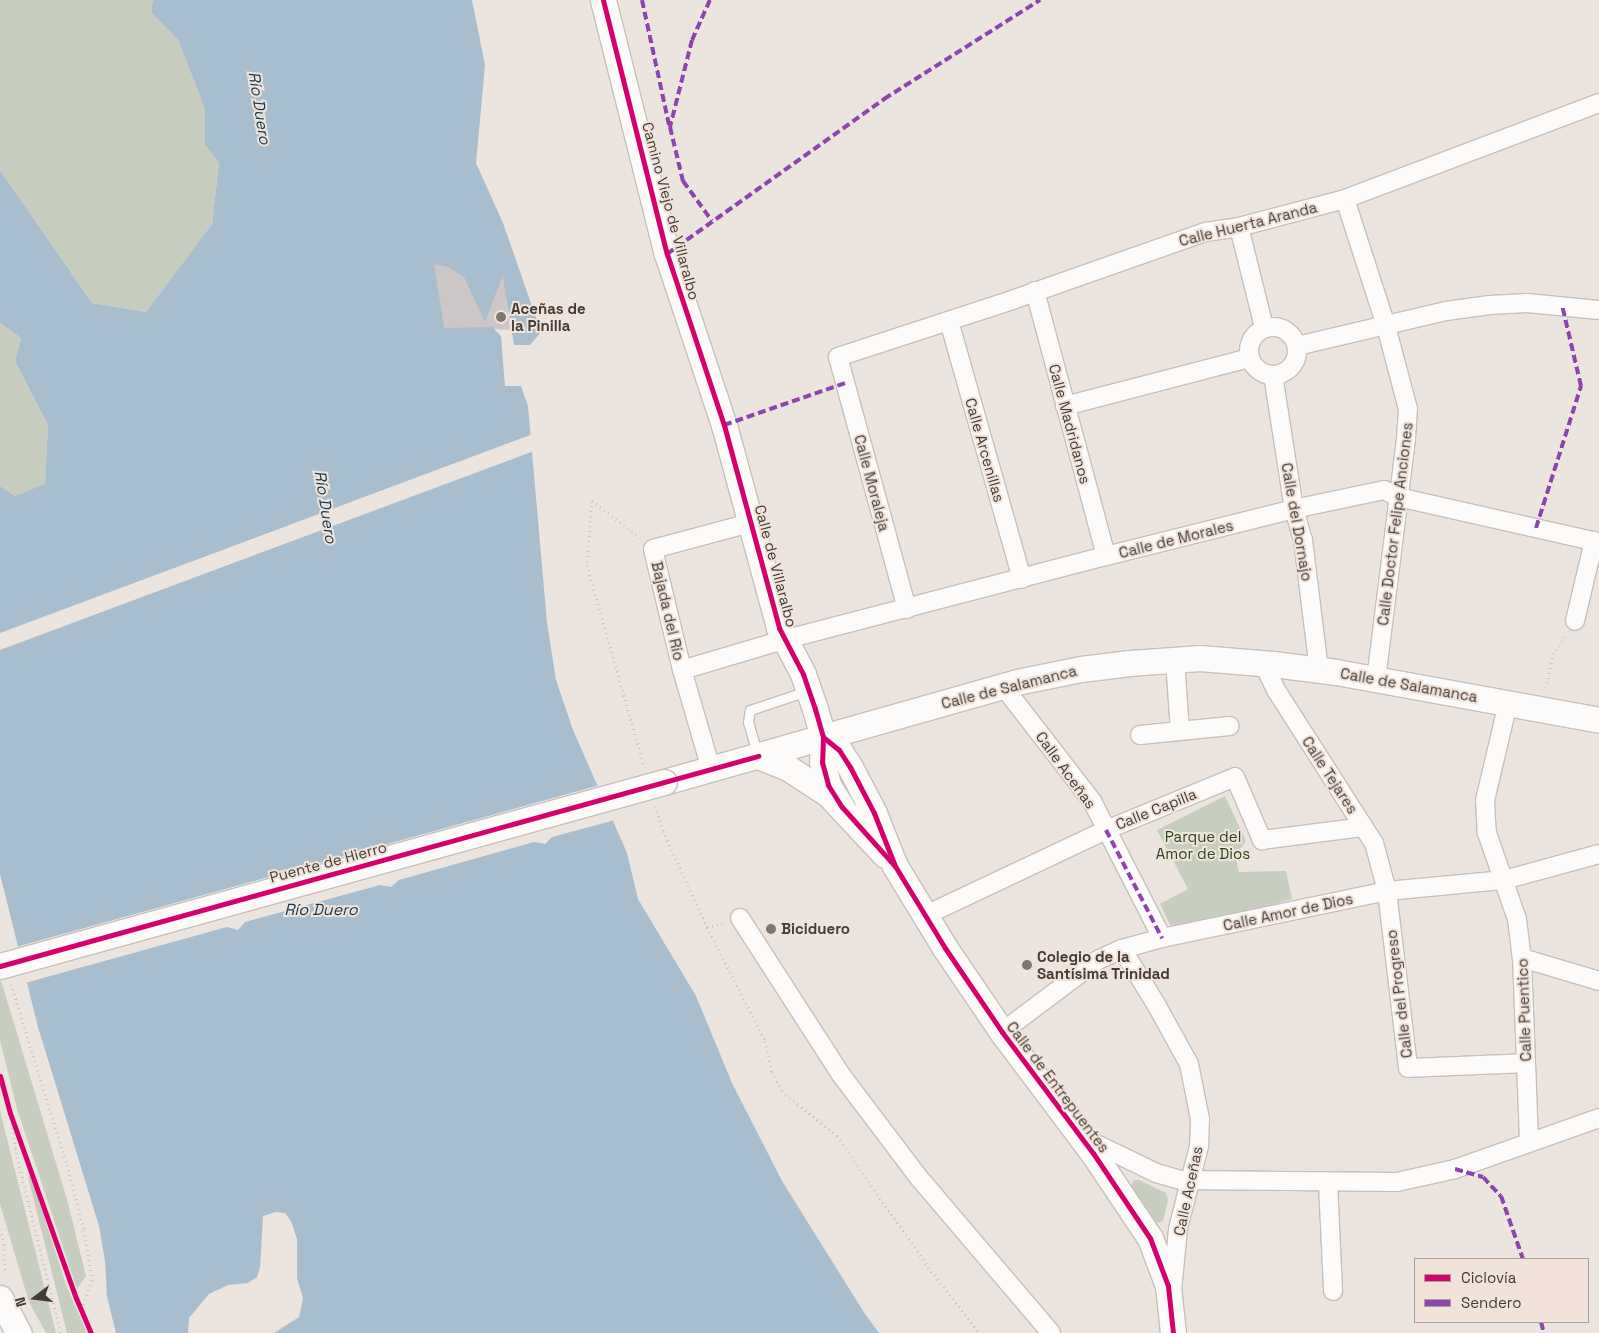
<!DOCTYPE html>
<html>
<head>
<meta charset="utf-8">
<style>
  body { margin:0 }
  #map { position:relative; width:1599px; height:1333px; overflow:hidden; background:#ece4df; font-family:"Space Grotesk",sans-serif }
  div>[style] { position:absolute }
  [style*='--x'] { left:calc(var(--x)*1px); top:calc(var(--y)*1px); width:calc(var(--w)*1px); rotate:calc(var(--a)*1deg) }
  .green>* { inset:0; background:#c7cebf }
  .water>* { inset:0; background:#a8bece }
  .pier>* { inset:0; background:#ece4df }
  .building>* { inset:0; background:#cec7c7 }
  .path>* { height:3px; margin-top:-1.5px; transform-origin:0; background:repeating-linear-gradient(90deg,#c9c7c4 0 1px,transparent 0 5px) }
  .roads { filter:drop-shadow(1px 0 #c6c0bc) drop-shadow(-1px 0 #c6c0bc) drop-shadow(0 1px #c6c0bc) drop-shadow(0 -1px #c6c0bc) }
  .lane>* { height:9px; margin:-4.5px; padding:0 4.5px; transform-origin:4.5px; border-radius:4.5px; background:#fcfbfa }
  .street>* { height:18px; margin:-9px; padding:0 9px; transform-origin:9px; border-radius:9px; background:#fcfbfa }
  .street>.ring { margin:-9px; padding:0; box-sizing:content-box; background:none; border:18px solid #fcfbfa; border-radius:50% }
  .secondary>* { height:25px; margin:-12.5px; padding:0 12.5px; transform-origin:12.5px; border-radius:12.5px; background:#fcfbfa }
  .bridges { filter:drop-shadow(1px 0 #c6c0bc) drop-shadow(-1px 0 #c6c0bc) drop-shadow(0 1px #c6c0bc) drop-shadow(0 -1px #c6c0bc) }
  .secondary-bridge>* { height:25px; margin:-12.5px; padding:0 12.5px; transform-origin:12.5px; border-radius:12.5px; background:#fcfbfa }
  .quiet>* { height:4px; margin-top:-2px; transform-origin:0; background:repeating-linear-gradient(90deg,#8e44ad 0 8px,transparent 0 12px) }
  .cycleway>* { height:5px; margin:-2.5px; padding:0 2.5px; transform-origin:2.5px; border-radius:2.5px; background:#d6006c }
  .dots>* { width:14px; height:14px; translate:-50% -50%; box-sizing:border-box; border:2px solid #f1e3da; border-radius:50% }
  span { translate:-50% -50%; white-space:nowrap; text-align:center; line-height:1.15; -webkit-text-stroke:4px #f1e3da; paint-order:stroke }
  .street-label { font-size:15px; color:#413c38 }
  .poi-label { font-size:15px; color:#413c38; font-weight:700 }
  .left { translate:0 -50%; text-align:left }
  .park-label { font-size:15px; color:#24471b }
  .water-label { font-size:16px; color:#0e3b55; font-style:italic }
  .legend { position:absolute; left:1414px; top:1258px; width:175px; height:65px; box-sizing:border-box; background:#f1e3da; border:1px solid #aba099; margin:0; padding:6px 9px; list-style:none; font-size:15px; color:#413c38 }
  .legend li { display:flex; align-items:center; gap:10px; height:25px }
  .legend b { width:25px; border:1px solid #aba099 }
  .north { position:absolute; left:10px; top:1273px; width:50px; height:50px; -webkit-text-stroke:4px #f1e3da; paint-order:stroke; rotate:255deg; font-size:14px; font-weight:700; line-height:20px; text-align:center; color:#413c38 }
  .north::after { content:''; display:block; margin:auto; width:18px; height:22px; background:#413c38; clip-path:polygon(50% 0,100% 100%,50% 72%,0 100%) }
</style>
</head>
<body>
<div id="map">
  <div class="green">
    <i style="clip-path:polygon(0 0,153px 0,151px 12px,178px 40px,205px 109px,205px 145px,219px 163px,212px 224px,146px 312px,92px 303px,0 170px)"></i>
    <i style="clip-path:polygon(0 323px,21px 338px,15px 363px,48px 425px,45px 485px,15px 496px,0 486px)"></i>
    <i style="clip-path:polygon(1225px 796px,1246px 841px,1235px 855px,1239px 872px,1286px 871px,1292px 899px,1173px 931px,1160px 904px,1188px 889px,1157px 830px)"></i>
    <i style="clip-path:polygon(0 977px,68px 1203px,86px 1276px,77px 1289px,17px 1109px,0 1040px)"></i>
    <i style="clip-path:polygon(0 1111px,56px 1333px,46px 1333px,29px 1302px,0 1204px)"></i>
    <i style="clip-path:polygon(31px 1176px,66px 1285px,87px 1333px,67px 1333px,28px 1177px)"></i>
    <i style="clip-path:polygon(1134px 1180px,1139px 1180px,1166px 1193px,1168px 1200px,1163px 1221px,1158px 1223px,1154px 1220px,1131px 1186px)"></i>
  </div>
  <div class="water">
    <i style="clip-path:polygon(153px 0,472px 0,485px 65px,476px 163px,503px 223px,541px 332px,530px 345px,514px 345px,506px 298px,499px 287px,491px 306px,494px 329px,501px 336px,505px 386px,521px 386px,528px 406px,547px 623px,556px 680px,573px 730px,627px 853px,638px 899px,696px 996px,732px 1083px,782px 1181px,865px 1314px,879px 1333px,274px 1333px,299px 1317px,303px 1298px,297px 1278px,297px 1239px,291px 1221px,285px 1213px,276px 1212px,263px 1216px,260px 1268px,257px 1277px,248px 1283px,228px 1285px,209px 1294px,189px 1318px,188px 1333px,116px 1333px,107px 1297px,105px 1261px,99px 1226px,38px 1027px,0 874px,0 486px,15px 496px,45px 484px,48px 425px,15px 362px,21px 338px,0 323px,0 170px,92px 303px,146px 312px,212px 224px,219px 163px,205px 145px,205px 109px,178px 40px,151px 12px)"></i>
  </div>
  <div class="pier">
    <i style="clip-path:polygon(533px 434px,534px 451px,0 650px,0 633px)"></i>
    <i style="clip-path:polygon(600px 785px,615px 820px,552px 837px,545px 844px,534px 842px,399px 880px,391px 887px,380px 885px,245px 922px,238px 930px,227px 927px,25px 983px,16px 947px)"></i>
  </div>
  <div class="building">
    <i style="clip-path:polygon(434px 264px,448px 267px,464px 277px,485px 322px,503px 275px,510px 330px,494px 329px,494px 327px,444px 328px)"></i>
  </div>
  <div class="path">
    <i style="--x:640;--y:538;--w:61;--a:-142.4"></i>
    <i style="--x:592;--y:501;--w:64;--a:94.5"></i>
    <i style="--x:587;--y:565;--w:210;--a:74.2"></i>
    <i style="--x:1546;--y:688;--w:35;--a:-78"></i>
    <i style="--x:1553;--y:654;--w:22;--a:-56"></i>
    <i style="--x:655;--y:806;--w:26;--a:72"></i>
    <i style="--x:663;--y:831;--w:106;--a:65.4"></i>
    <i style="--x:707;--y:927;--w:128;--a:63"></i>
    <i style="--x:765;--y:1041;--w:32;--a:77"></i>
    <i style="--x:772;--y:1072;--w:21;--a:62"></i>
    <i style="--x:782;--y:1091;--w:71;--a:39.3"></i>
    <i style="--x:837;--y:1136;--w:169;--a:55.1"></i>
    <i style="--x:934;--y:1275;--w:73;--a:52.2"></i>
    <i style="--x:707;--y:927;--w:16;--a:-14"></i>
    <i style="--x:11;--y:984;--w:189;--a:72.8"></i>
    <i style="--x:67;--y:1165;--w:67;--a:75.3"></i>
    <i style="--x:84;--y:1230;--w:51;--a:80.9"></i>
    <i style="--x:92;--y:1280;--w:32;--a:110"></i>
    <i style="--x:0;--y:1087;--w:6;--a:45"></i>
    <i style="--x:10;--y:1113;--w:45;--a:81"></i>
    <i style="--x:17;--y:1157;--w:181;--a:76"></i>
    <i style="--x:0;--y:1229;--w:16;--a:75"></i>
    <i style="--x:4;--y:1244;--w:29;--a:88"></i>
  </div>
  <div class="roads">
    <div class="lane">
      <i style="--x:757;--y:753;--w:32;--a:-106"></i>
      <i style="--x:748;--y:722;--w:12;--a:-81"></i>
      <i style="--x:750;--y:710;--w:60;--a:-18.4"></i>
    </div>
    <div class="street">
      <i style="--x:1345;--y:199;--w:133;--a:72.1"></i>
      <i style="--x:1386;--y:326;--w:86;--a:75.2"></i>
      <i style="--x:1408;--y:409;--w:30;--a:94"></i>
      <i style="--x:1406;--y:439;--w:242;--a:97.1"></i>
      <i style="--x:1239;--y:227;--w:103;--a:76"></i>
      <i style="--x:1035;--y:291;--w:274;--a:75"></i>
      <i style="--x:949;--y:321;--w:268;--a:74.2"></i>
      <i class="ring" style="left:1249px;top:327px;width:30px;height:30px"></i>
      <i style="--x:1297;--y:346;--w:153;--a:-13.2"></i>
      <i style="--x:1446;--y:311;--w:44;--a:-7.8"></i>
      <i style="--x:1490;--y:305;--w:37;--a:-3"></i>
      <i style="--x:1527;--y:303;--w:72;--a:5.6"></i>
      <i style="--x:1273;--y:375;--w:136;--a:81.1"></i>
      <i style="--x:1294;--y:509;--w:32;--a:74"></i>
      <i style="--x:1303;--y:540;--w:131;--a:83"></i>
      <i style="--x:1065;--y:406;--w:190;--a:-14.6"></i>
      <i style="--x:907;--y:609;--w:261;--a:-105.3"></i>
      <i style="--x:838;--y:357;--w:183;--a:-18.1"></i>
      <i style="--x:1012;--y:300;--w:205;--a:-19.4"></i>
      <i style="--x:1205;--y:232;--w:34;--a:-8"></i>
      <i style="--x:1239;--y:227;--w:110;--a:-14.8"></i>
      <i style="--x:1345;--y:199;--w:272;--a:-20.7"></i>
      <i style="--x:1175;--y:660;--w:71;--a:86"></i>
      <i style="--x:1263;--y:663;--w:30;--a:64"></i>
      <i style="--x:1276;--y:690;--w:182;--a:57.4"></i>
      <i style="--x:1374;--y:843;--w:50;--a:74.8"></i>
      <i style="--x:1387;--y:891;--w:178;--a:83.2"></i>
      <i style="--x:1408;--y:1068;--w:118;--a:-2.4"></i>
      <i style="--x:682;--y:670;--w:105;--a:-16.5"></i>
      <i style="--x:783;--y:640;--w:334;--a:-14.6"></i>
      <i style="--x:1106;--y:556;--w:194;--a:-14"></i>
      <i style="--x:1294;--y:509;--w:92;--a:-11.9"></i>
      <i style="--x:1384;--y:490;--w:16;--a:27"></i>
      <i style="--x:1398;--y:497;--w:201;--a:12.7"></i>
      <i style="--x:1594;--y:541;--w:82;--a:103.4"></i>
      <i style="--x:1003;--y:686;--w:145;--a:52.3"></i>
      <i style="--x:1092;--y:801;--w:154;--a:62.9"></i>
      <i style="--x:1508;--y:703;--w:100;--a:103.3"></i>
      <i style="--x:1485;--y:800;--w:33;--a:87"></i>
      <i style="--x:1487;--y:833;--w:91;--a:70.8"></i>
      <i style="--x:1517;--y:919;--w:39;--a:83"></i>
      <i style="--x:1522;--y:958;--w:184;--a:87.8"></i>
      <i style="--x:1140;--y:735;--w:90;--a:-5.7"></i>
      <i style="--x:711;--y:769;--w:103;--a:-106.3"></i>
      <i style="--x:682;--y:670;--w:124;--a:-103.5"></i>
      <i style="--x:653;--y:549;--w:100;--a:-15"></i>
      <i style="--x:924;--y:916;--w:201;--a:-25.3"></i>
      <i style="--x:1106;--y:830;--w:139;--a:-22.3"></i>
      <i style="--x:1235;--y:777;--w:69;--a:66.8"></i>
      <i style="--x:1262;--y:840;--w:102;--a:-7.3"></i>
      <i style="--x:740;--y:918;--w:188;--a:57.2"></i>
      <i style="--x:842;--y:1076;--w:129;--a:52.9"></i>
      <i style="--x:920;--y:1179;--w:202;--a:49.6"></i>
      <i style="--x:1122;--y:949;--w:67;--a:58.4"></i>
      <i style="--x:1157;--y:1006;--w:66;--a:61.1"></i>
      <i style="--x:1189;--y:1064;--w:56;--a:78.7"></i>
      <i style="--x:1200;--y:1119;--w:27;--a:92"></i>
      <i style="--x:1199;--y:1146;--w:86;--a:104.2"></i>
      <i style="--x:1178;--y:1229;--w:62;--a:95.5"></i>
      <i style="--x:1522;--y:958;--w:80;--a:16.6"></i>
      <i style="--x:1002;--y:1032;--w:120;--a:-36.9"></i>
      <i style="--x:1098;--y:960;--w:26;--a:-25"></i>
      <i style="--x:1122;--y:949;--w:41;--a:-15.4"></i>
      <i style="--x:1162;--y:938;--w:230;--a:-11.8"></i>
      <i style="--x:1387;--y:891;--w:118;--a:-5.4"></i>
      <i style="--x:1504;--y:880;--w:98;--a:-15.3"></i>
      <i style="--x:1084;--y:1138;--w:80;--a:25.9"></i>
      <i style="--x:1156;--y:1173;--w:26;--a:16"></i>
      <i style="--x:1181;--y:1180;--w:216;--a:0.5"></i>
      <i style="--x:1397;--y:1182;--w:59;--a:-12.6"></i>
      <i style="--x:1455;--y:1169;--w:153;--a:-19.5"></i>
      <i style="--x:1328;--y:1183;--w:108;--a:87.3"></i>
    </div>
    <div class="secondary">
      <i style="--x:603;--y:0;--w:262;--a:75.9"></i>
      <i style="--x:667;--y:254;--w:180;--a:71.6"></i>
      <i style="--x:724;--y:425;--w:210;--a:74.8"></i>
      <i style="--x:779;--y:628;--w:52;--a:62.4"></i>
      <i style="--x:803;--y:674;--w:37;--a:71"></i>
      <i style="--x:815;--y:709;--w:29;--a:74"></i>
      <i style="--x:823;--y:737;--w:25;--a:92"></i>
      <i style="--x:822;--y:762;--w:24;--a:75"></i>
      <i style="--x:828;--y:785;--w:26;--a:58"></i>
      <i style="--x:823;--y:737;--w:21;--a:39"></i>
      <i style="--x:839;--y:750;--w:20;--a:57"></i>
      <i style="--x:850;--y:767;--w:52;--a:62.4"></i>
      <i style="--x:874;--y:813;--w:57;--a:68.4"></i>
      <i style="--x:895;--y:866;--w:96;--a:58.6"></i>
      <i style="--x:945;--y:948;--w:102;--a:55.8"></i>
      <i style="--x:1002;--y:1032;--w:151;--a:53.1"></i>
      <i style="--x:1093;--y:1153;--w:102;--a:56.2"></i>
      <i style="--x:1150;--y:1238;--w:51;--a:69.4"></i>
      <i style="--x:1168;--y:1286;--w:47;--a:83.9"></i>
      <i style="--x:758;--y:756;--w:32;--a:22"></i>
      <i style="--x:788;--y:768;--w:48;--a:33"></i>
      <i style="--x:828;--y:794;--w:83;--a:46.9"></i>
      <i style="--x:664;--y:782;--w:367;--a:-15.8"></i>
      <i style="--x:1017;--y:682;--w:65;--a:-11.5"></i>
      <i style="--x:1081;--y:669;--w:49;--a:-7"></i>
      <i style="--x:1130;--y:663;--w:70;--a:-4.1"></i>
      <i style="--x:1200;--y:658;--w:73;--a:4.7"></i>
      <i style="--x:1273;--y:664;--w:64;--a:7.2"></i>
      <i style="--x:1336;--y:672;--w:267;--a:10.3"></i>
      <i style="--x:0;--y:1298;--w:40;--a:62"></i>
    </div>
  </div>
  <div class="bridges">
    <div class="secondary-bridge">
      <i style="--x:0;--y:966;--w:689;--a:-15.49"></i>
    </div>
  </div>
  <div class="quiet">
    <i style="--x:642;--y:0;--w:128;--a:77.8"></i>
    <i style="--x:710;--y:0;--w:44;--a:114.2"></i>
    <i style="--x:692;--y:40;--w:90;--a:104.2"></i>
    <i style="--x:670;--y:127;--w:56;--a:76.5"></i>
    <i style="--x:683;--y:181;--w:49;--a:54.1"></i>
    <i style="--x:667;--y:254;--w:267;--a:-35.5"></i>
    <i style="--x:884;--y:99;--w:185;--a:-32.4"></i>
    <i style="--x:724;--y:425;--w:128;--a:-19.1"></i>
    <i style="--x:1536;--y:528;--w:149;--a:-72.4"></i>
    <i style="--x:1581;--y:386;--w:83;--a:-103.2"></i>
    <i style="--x:1106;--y:830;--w:122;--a:62.6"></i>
    <i style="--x:1455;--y:1169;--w:29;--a:16"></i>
    <i style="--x:1483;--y:1177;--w:26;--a:47"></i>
    <i style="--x:1501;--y:1196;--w:67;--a:70.8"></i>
    <i style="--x:1541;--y:1322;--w:11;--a:75"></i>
  </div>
  <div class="cycleway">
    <i style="--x:603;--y:0;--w:262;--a:75.9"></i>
    <i style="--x:667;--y:254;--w:180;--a:71.6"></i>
    <i style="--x:724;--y:425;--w:210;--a:74.8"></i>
    <i style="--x:779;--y:628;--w:52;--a:62.4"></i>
    <i style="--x:803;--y:674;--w:37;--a:71"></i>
    <i style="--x:815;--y:709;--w:29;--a:74"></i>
    <i style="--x:823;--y:737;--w:25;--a:92"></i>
    <i style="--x:822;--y:762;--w:24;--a:75"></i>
    <i style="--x:828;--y:785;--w:26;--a:58"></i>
    <i style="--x:842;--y:807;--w:79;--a:48.1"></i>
    <i style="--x:823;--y:737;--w:21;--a:39"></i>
    <i style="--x:839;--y:750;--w:20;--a:57"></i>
    <i style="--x:850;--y:767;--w:52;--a:62.4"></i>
    <i style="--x:874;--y:813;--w:57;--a:68.4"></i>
    <i style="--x:895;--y:866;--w:96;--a:58.6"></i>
    <i style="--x:945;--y:948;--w:102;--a:55.8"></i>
    <i style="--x:1002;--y:1032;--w:151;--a:53.1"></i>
    <i style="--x:1093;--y:1153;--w:102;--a:56.2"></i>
    <i style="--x:1150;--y:1238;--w:51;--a:69.4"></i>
    <i style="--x:1168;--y:1286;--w:47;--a:83.9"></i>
    <i style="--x:0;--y:966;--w:787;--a:-15.49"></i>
    <i style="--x:0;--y:1076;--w:38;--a:75"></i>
    <i style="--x:10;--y:1113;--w:196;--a:70.4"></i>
    <i style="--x:76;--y:1298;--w:38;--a:67"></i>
  </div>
  <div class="dots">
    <i style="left:501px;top:317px;background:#7d7772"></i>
    <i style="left:771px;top:929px;background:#7d7772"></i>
    <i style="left:1027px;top:965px;background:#7d7772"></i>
  </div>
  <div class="street-label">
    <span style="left:671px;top:211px;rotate:75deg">Camino Viejo de Villaralbo</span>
    <span style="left:1248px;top:224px;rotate:-14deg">Calle Huerta Aranda</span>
    <span style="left:1070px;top:424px;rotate:75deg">Calle Madridanos</span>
    <span style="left:985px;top:450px;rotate:74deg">Calle Arcenillas</span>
    <span style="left:872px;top:483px;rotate:75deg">Calle Moraleja</span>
    <span style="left:1297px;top:522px;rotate:80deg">Calle del Dornajo</span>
    <span style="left:1395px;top:524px;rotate:-83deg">Calle Doctor Felipe Anciones</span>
    <span style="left:1176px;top:539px;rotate:-14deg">Calle de Morales</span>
    <span style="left:776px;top:566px;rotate:75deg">Calle de Villaralbo</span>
    <span style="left:668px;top:611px;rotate:77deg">Bajada del Río</span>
    <span style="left:1409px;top:685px;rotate:10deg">Calle de Salamanca</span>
    <span style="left:1009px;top:687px;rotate:-14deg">Calle de Salamanca</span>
    <span style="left:1066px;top:770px;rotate:54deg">Calle Aceñas</span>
    <span style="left:1330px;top:775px;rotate:57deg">Calle Tejares</span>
    <span style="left:1156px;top:809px;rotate:-22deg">Calle Capilla</span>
    <span style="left:328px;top:862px;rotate:-15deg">Puente de Hierro</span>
    <span style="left:1288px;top:912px;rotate:-12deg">Calle Amor de Dios</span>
    <span style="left:1399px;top:994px;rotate:-97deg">Calle del Progreso</span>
    <span style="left:1524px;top:1010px;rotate:-92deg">Calle Puentico</span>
    <span style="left:1058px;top:1087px;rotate:53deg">Calle de Entrepuentes</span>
    <span style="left:1188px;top:1191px;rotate:-78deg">Calle Aceñas</span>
  </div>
  <div class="poi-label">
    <span class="left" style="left:511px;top:317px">Aceñas de<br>la Pinilla</span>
    <span class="left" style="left:781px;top:929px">Biciduero</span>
    <span class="left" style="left:1037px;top:965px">Colegio de la<br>Santísima Trinidad</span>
  </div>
  <div class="park-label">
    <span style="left:1203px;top:845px">Parque del<br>Amor de Dios</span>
  </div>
  <div class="water-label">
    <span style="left:259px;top:108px;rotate:81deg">Río Duero</span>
    <span style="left:325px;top:507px;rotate:81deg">Río Duero</span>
    <span style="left:321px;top:910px">Río Duero</span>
  </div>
  <ul class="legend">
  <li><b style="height:6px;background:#d6006c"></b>Ciclovía</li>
  <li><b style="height:6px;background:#8e44ad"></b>Sendero</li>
  </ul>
  <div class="north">N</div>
</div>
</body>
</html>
